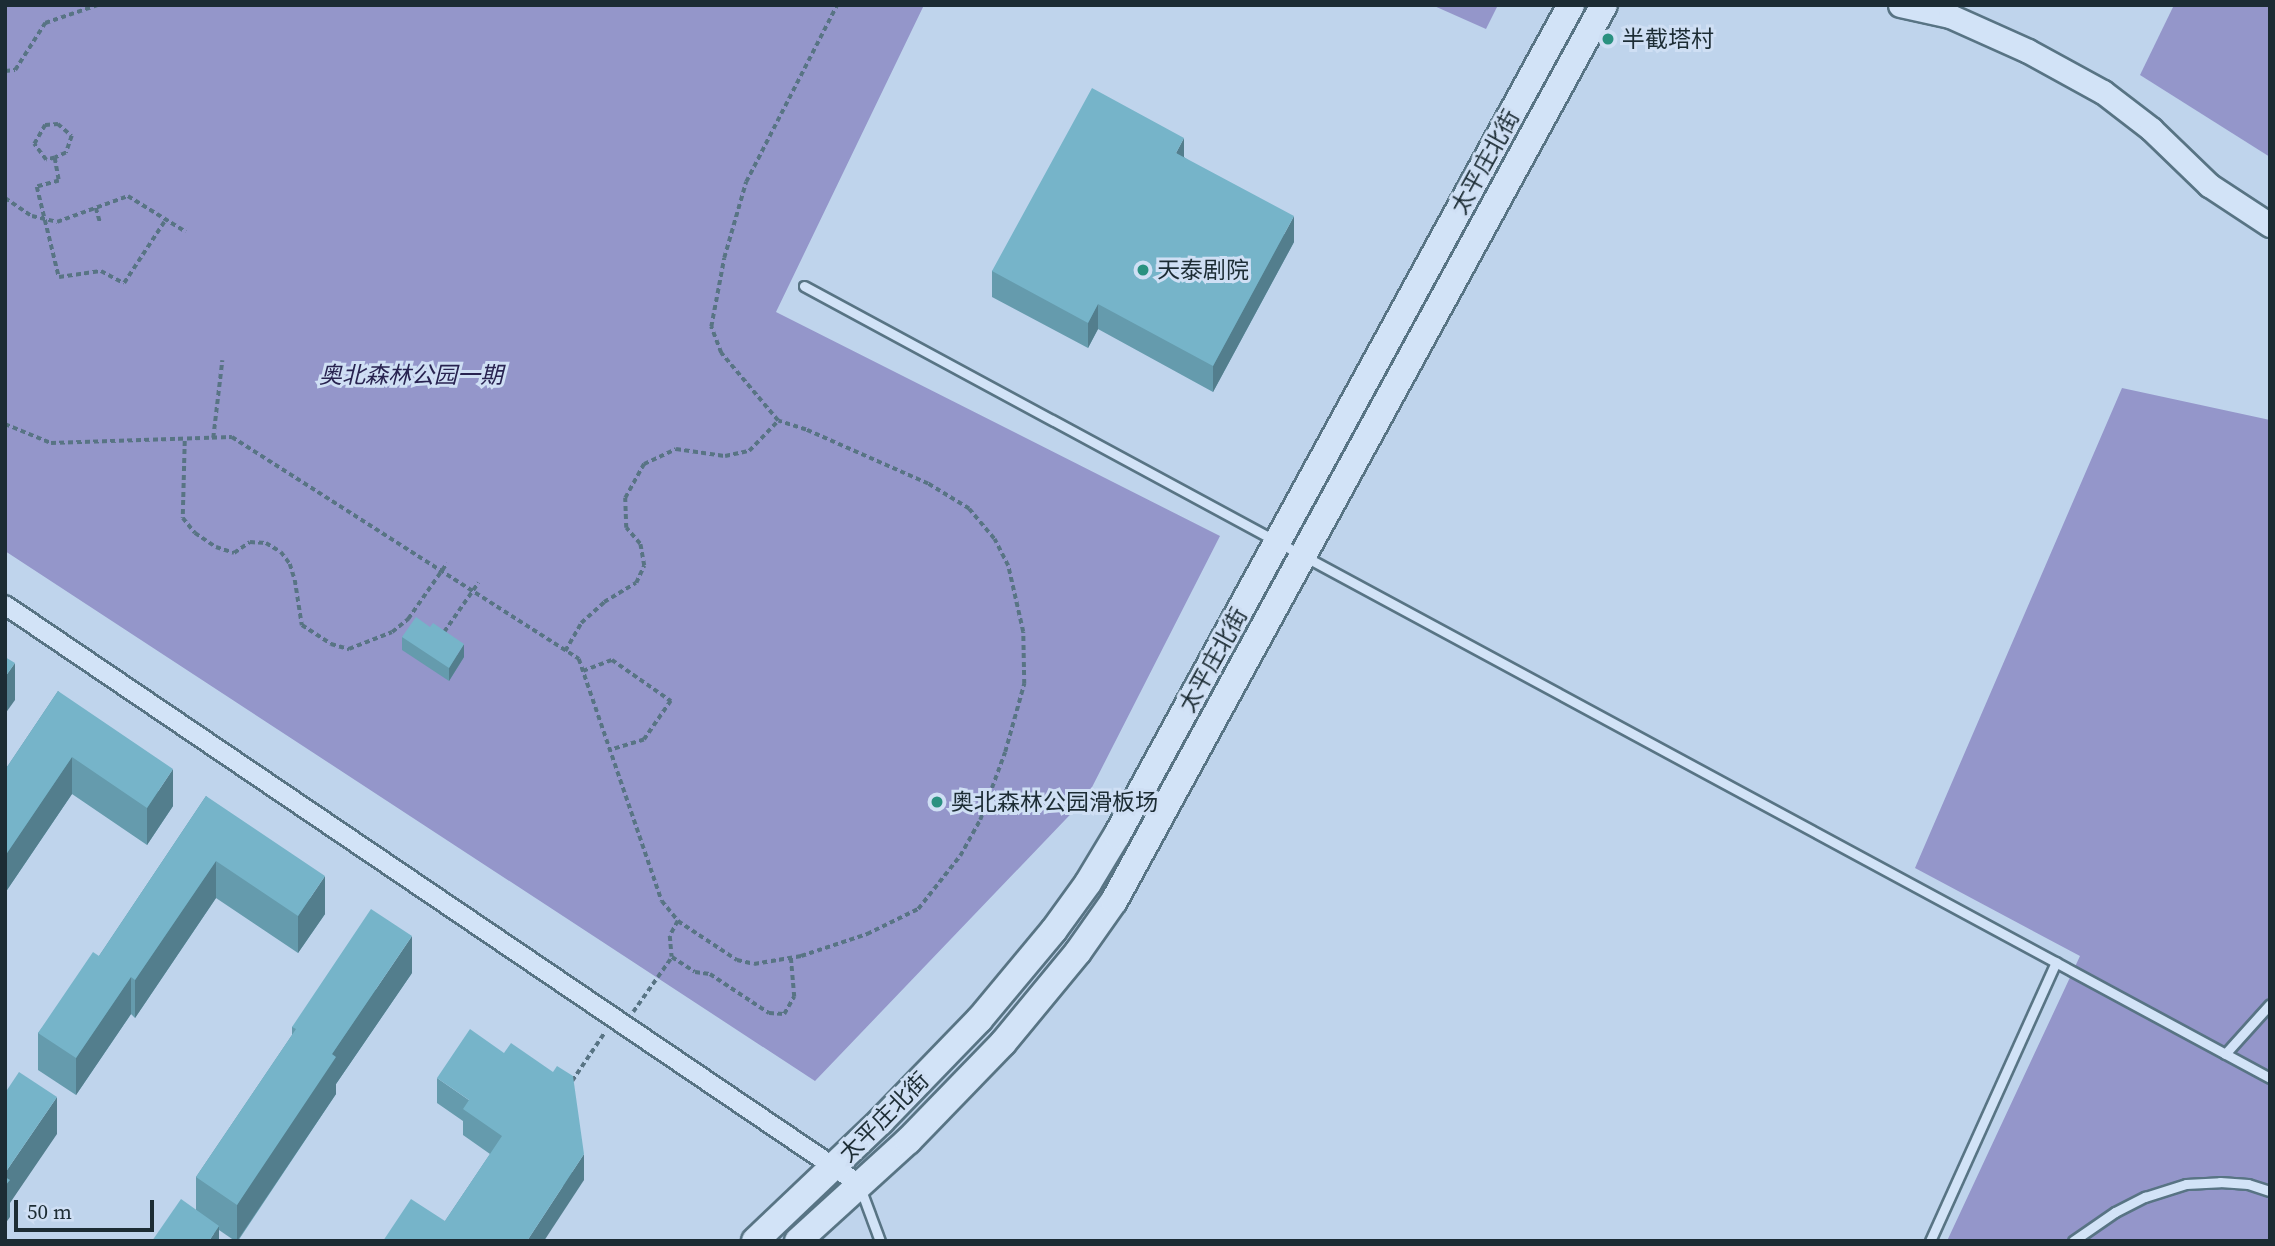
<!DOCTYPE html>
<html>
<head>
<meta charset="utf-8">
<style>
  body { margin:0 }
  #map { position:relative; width:2275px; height:1246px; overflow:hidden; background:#bfd4ec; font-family:"Source Serif 4","Noto Sans SC",serif }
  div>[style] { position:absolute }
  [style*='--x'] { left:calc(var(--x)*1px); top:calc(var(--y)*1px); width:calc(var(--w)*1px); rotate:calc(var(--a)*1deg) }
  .green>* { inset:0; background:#9496ca }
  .path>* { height:3.5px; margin-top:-1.75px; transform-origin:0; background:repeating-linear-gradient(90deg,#587484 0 5px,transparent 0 8.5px) }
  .roads { filter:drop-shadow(2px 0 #587484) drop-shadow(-2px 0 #587484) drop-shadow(0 2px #587484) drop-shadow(0 -2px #587484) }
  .service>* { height:9px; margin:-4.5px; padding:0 4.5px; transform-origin:4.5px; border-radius:4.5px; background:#d2e3f7 }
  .minor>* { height:18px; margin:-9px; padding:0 9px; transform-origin:9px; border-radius:9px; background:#d2e3f7 }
  .tertiary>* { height:23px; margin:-11.5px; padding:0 11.5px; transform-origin:11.5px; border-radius:11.5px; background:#d2e3f7 }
  .secondary>* { height:26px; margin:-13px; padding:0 13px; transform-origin:13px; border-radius:13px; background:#d2e3f7 }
  .path-bridge>* { height:3.5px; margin-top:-1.75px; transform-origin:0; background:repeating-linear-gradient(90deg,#587484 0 5px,transparent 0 8.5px) }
  .wall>* { inset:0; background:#659bad }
  .shaded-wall>* { inset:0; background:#537e8d }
  .building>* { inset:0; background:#76b4c9 }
  .dots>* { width:19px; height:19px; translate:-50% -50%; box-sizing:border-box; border:4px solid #cfdff4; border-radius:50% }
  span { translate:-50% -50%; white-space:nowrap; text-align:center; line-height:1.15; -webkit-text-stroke:6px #cfdff4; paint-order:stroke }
  .poi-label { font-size:23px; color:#1c2c34 }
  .left { translate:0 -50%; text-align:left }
  .street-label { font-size:23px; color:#1c2c34 }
  .park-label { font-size:23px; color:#282350; font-style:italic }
  .frame { position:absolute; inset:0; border:7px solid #1c2c34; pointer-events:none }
  .scale { position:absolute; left:14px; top:1200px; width:140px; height:32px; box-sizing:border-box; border:4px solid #1c2c34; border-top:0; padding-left:9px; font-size:21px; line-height:24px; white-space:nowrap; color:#1c2c34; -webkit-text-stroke:5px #cfdff4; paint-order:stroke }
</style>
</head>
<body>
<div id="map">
  <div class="green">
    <i style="clip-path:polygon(5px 5px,924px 5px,776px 312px,1220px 536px,1087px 797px,815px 1081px,5px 551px)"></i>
    <i style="clip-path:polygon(1432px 5px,1498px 5px,1486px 29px)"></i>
    <i style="clip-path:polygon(2174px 5px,2270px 5px,2270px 157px,2140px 75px)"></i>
    <i style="clip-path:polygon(2122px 388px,2270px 420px,2270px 1241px,1947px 1241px,2080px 956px,1915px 868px)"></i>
  </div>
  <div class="path">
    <i style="--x:5;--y:71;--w:10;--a:-6"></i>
    <i style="--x:15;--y:70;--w:56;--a:-57.4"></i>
    <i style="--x:45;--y:23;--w:56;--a:-18.8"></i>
    <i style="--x:5;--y:198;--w:32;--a:34"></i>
    <i style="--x:32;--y:216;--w:26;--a:13"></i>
    <i style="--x:57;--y:222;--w:76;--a:-20.1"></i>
    <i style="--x:128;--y:196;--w:68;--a:31.8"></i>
    <i style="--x:96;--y:208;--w:15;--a:74"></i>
    <i style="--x:59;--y:277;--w:42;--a:-8.1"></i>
    <i style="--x:101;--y:271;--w:26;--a:28"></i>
    <i style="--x:124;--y:283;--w:73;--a:-56.7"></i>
    <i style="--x:5;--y:424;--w:50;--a:22.4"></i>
    <i style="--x:51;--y:443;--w:181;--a:-1.9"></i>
    <i style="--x:232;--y:437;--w:412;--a:32.6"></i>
    <i style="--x:579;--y:659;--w:256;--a:71.1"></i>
    <i style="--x:662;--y:901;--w:26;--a:51"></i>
    <i style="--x:678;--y:921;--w:71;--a:33.5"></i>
    <i style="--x:737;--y:960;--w:17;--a:13"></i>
    <i style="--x:754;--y:964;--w:48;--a:-9.7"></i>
    <i style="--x:801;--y:956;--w:70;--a:-18.4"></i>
    <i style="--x:867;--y:934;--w:57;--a:-26.1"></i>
    <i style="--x:918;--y:909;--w:68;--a:-51.6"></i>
    <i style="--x:960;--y:856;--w:41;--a:-60.9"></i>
    <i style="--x:980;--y:820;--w:72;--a:-69.8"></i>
    <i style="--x:1005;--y:752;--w:71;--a:-74.4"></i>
    <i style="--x:1024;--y:684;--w:52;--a:-91.1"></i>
    <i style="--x:1023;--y:632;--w:68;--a:-102.8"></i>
    <i style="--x:1008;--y:566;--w:30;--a:-117"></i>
    <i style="--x:994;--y:539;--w:39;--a:-130"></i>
    <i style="--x:969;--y:509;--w:48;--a:-148.6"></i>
    <i style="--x:928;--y:484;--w:133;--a:-156.1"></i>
    <i style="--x:806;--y:430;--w:29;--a:-162"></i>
    <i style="--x:778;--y:421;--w:89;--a:-130"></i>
    <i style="--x:721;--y:353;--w:28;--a:-111"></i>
    <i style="--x:711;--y:327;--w:70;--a:-79.3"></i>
    <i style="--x:724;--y:258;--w:79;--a:-73.9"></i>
    <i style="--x:746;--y:182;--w:199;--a:-62.8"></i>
    <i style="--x:213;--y:438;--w:78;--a:-83.3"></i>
    <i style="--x:185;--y:441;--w:77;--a:91.5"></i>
    <i style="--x:183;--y:518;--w:19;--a:51"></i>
    <i style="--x:195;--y:533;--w:25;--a:34"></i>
    <i style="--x:216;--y:547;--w:19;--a:18"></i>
    <i style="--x:234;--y:553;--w:19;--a:-35"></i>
    <i style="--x:250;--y:542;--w:16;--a:4"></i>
    <i style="--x:266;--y:543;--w:17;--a:31"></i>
    <i style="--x:281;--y:552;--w:15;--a:53"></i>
    <i style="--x:290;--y:564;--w:17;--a:73"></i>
    <i style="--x:295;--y:580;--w:46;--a:81.2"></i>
    <i style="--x:302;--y:625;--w:35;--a:33"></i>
    <i style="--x:331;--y:644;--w:19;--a:16"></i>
    <i style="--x:349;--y:649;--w:46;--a:-21.6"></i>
    <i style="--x:392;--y:632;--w:21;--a:-39"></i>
    <i style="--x:408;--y:619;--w:68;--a:-55.1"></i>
    <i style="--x:444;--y:632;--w:60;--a:-55.2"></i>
    <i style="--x:565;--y:651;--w:32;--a:-60"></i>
    <i style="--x:581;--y:623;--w:31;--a:-42"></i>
    <i style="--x:604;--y:602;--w:37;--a:-31"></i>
    <i style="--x:636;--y:583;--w:19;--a:-65"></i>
    <i style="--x:644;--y:566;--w:22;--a:-100"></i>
    <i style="--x:640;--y:544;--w:21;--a:-131"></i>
    <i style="--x:626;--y:528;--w:30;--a:-92"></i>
    <i style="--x:625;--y:498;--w:39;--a:-61"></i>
    <i style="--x:644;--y:464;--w:35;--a:-25"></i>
    <i style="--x:676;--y:449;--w:49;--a:8.1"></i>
    <i style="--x:725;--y:456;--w:25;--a:-12"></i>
    <i style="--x:749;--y:451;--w:42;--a:-46"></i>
    <i style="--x:583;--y:671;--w:31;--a:-21"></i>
    <i style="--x:612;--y:660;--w:72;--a:34.8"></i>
    <i style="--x:671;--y:701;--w:47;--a:124.7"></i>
    <i style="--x:644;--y:740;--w:34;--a:163"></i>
    <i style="--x:678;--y:921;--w:17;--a:118"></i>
    <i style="--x:670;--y:936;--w:21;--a:85"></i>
    <i style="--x:672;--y:957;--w:27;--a:33"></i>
    <i style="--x:695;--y:972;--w:15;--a:8"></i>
    <i style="--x:710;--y:974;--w:71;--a:33.5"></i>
    <i style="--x:769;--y:1013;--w:15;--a:4"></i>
    <i style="--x:784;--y:1014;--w:20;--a:-60"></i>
    <i style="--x:794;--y:997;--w:38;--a:-95"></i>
    <i style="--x:633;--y:1012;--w:67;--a:-54.7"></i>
    <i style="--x:572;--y:1081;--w:59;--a:-56"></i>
  </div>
  <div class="roads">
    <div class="service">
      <i style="--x:804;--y:286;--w:1666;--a:28.38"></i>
      <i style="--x:2225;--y:1054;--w:67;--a:-48"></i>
      <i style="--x:861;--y:1190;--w:54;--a:69.6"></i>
      <i style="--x:1930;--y:1241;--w:306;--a:-65.7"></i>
      <i style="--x:2073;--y:1241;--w:51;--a:-34.6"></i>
      <i style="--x:2115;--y:1212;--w:34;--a:-27"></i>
      <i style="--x:2145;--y:1197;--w:43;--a:-17.6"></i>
      <i style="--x:2186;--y:1184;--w:34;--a:-3"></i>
      <i style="--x:2220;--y:1182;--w:28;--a:4"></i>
      <i style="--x:2248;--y:1184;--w:23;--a:18"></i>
    </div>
    <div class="minor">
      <i style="--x:5;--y:605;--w:1032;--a:34.14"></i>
    </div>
    <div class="tertiary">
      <i style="--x:1900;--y:5;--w:51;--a:12.4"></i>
      <i style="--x:1950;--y:16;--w:85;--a:24.2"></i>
      <i style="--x:2028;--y:51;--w:85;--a:28.7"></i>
      <i style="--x:2103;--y:92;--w:61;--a:37.6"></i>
      <i style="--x:2151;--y:129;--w:81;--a:44"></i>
      <i style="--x:2209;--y:185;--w:73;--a:33.3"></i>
    </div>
    <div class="secondary">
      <i style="--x:755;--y:1241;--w:174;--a:-43.6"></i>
      <i style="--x:881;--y:1121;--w:141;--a:-45.9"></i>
      <i style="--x:979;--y:1020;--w:117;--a:-50.2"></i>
      <i style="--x:1054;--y:930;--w:58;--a:-54.1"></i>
      <i style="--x:1088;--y:883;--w:56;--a:-58.9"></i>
      <i style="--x:1117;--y:835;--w:946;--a:-61.32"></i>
      <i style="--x:798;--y:1241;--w:149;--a:-42.3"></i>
      <i style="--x:908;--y:1141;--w:136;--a:-45.9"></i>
      <i style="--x:1003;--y:1043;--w:118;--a:-50.5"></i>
      <i style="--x:1078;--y:952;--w:62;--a:-54.8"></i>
      <i style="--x:1114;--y:901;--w:1021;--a:-61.33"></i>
    </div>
  </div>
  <div class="path-bridge">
    <i style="--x:55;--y:158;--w:9;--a:167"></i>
    <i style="--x:46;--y:160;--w:20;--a:-127"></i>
    <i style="--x:34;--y:144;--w:22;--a:-60"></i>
    <i style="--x:45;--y:125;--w:13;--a:-4"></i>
    <i style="--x:58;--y:124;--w:18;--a:41"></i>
    <i style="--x:72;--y:136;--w:18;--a:109"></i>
    <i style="--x:66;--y:153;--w:12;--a:156"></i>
    <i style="--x:55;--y:158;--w:23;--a:80"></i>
    <i style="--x:59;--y:181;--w:23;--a:165"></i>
    <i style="--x:37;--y:187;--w:93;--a:76.3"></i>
  </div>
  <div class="wall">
    <i style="clip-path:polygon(1184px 157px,1294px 242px,1213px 392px,1098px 329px,1088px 348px,992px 297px,992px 271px)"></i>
    <i style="clip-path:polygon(402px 637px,464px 657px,449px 681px,402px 650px)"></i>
    <i style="clip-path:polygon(58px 691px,173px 806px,147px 845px,72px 794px,5px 893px,5px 770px)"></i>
    <i style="clip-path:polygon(206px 796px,325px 914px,298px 953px,216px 898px,135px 1018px,131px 1014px,76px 1095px,38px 1070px,38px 1033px,99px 956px)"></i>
    <i style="clip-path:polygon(412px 973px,336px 1084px,336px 1094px,238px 1241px,235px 1241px,219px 1230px,219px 1241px,196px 1210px,196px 1177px,292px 1035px,292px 1027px)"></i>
    <i style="clip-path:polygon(437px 1078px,584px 1180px,445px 1221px,490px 1154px,463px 1135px,463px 1121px,437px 1103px)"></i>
  </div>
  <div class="shaded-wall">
    <i style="clip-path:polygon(1184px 138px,1184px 164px,1176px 153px)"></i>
    <i style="clip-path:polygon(1294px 216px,1294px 242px,1213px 392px,1213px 366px)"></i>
    <i style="clip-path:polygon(1098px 304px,1098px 329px,1088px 348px,1088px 323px)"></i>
    <i style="clip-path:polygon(464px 644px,464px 657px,449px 681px,449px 668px)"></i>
    <i style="clip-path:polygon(15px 663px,15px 700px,5px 714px,5px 677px)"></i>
    <i style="clip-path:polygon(72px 757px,72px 794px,5px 893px,5px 856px)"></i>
    <i style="clip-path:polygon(173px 769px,173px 806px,147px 845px,147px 808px)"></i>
    <i style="clip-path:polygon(216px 861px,216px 898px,135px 1018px,135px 980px)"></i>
    <i style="clip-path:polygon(325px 876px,325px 914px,298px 953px,298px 916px)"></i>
    <i style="clip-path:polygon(412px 936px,412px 973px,336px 1084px,336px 1094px,237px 1241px,237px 1205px,332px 1054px)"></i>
    <i style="clip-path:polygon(131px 977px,131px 1014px,76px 1095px,76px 1058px)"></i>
    <i style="clip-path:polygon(57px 1097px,57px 1134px,10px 1203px,10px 1217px,5px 1224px,5px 1173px)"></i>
    <i style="clip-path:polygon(584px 1154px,584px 1180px,544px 1241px,527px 1241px)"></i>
    <i style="clip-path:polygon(219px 1226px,219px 1241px,209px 1241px)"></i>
  </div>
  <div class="building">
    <i style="clip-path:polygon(1092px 88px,1184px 138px,1176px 153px,1294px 216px,1213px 366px,1098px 304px,1088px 323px,992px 271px)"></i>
    <i style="clip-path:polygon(416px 617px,430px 627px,433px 623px,464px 644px,449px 668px,402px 637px)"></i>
    <i style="clip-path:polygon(5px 657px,15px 663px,5px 677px)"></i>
    <i style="clip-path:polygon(58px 691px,173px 769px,147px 808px,72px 757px,5px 856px,5px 770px)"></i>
    <i style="clip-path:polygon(206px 796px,325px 876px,298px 916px,216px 861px,135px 980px,131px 977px,76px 1058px,38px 1033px,93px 952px,99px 956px)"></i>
    <i style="clip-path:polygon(371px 909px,412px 936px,332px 1054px,336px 1057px,237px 1205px,196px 1177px,296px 1029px,292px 1027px)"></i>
    <i style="clip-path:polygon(470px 1029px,504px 1053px,511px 1043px,553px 1072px,557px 1066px,573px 1076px,584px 1154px,527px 1241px,383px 1241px,411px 1199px,445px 1221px,502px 1136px,463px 1109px,469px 1100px,437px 1078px)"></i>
    <i style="clip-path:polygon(19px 1072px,57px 1097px,5px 1173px,5px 1093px)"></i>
    <i style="clip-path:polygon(5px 1177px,10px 1180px,5px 1186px)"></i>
    <i style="clip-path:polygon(181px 1199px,219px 1226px,209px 1241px,152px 1241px)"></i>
  </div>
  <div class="dots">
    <i style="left:1608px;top:39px;background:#2a9180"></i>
    <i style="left:1143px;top:270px;background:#2a9180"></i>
    <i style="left:937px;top:802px;background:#2a9180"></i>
  </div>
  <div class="poi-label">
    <span class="left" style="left:1622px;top:39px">半截塔村</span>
    <span class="left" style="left:1157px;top:270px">天泰剧院</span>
    <span class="left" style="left:951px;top:802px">奥北森林公园滑板场</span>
  </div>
  <div class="street-label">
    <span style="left:1485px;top:162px;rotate:-61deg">太平庄北街</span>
    <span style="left:1213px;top:660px;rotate:-61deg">太平庄北街</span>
    <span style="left:884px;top:1117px;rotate:-45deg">太平庄北街</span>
  </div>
  <div class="park-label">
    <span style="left:411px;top:375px">奥北森林公园一期</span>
  </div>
  <div class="frame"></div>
  <div class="scale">50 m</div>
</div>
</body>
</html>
